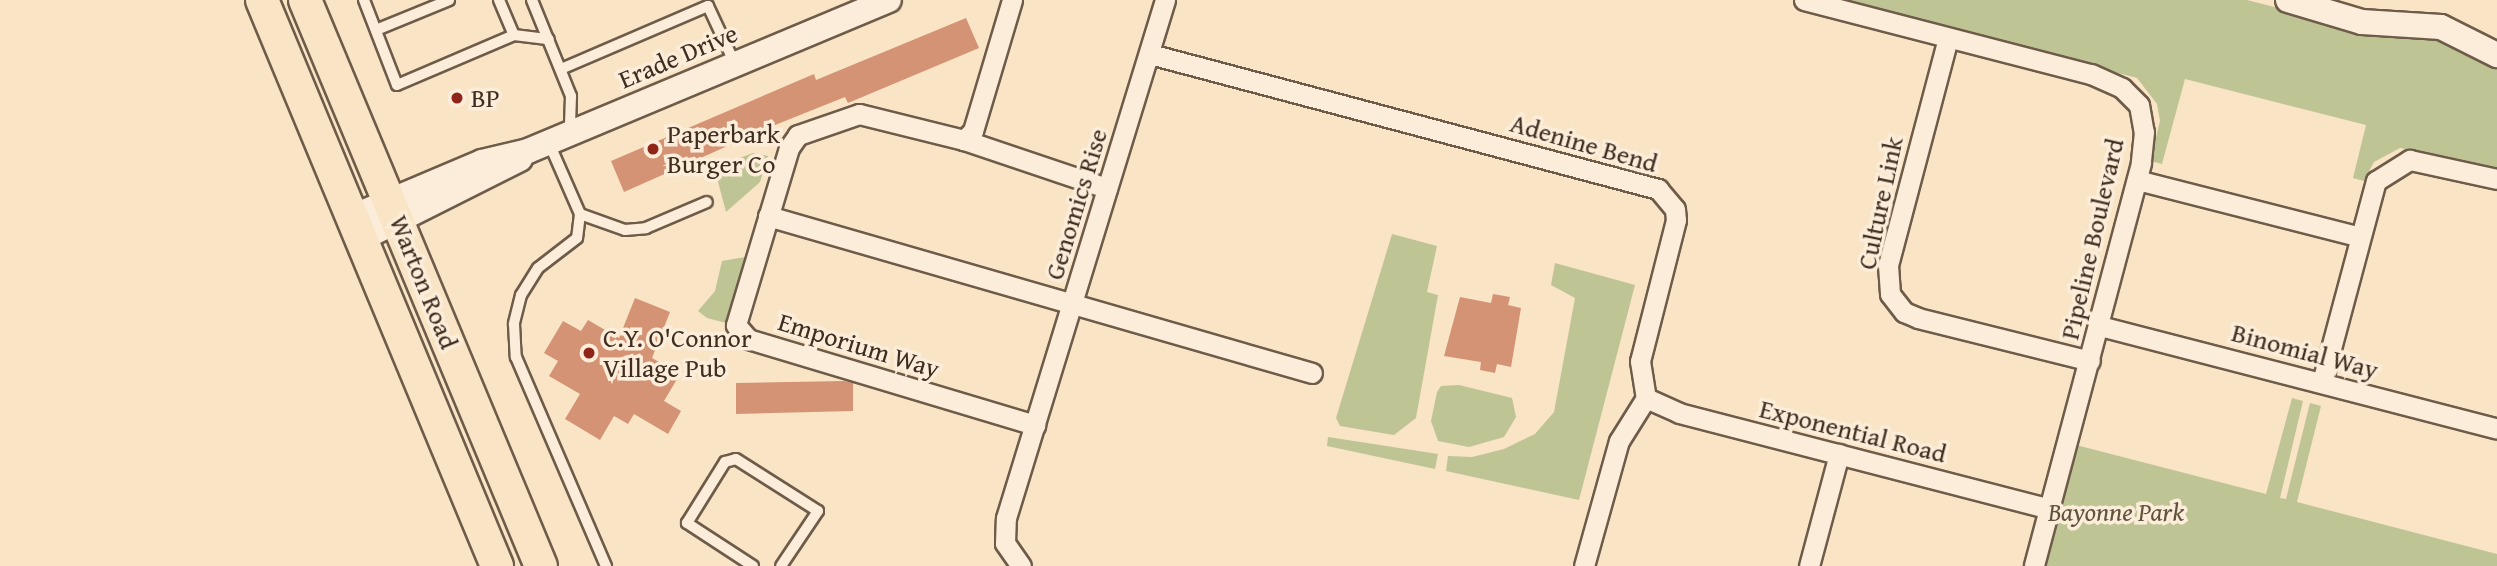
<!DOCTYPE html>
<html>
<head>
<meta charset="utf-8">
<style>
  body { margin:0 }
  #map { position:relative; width:2497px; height:566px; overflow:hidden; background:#f9e4c5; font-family:"Gentium Book Plus",serif }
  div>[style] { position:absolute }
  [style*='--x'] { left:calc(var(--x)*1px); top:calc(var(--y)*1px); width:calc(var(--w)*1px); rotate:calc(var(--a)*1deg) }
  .green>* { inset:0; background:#bfc494 }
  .building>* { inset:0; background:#d49374 }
  .roads { filter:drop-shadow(2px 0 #6e5b49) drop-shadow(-2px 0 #6e5b49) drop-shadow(0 2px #6e5b49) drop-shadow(0 -2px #6e5b49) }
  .service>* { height:10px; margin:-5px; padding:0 5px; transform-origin:5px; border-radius:5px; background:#fbedd9 }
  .minor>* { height:19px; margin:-9.5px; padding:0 9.5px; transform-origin:9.5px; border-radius:9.5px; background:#fbedd9 }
  .tertiary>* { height:24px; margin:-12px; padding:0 12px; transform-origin:12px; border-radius:12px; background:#fbedd9 }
  .primary>* { height:32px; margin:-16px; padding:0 16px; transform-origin:16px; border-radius:16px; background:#f9e4c5 }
  .dots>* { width:19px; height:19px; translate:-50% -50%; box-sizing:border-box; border:4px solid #fbedd9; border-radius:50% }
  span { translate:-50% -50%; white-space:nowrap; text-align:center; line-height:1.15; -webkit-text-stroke:7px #fbedd9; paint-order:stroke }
  .street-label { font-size:26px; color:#3f2d20 }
  .poi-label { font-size:26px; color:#3f2d20 }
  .left { translate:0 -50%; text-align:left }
  .park-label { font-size:26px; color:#5f533d; font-style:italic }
</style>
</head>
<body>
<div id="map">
  <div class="green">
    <i style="clip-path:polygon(1840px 0,2247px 0,2352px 27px,2411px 27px,2497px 62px,2497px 168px,2400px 148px,2374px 162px,2364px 181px,2353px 178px,2366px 125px,2185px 79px,2162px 164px,2150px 161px,2160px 121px,2157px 104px,2137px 78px)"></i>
    <i style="clip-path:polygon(753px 153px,768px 156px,760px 182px,726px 212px,717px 178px,729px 162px)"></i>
    <i style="clip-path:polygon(1392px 234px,1437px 246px,1427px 292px,1438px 295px,1416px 418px,1394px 435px,1340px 426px,1336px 418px)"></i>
    <i style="clip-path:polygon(745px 257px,726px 323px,707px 318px,698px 311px,715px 291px,722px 261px)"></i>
    <i style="clip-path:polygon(1555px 263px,1635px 285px,1579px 500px,1446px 471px,1448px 456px,1472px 457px,1504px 449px,1535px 434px,1554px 412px,1575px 298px,1551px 285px)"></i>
    <i style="clip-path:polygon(1459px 385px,1512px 398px,1516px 417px,1504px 437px,1469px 447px,1438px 441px,1431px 421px,1437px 392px,1441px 386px)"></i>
    <i style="clip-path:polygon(2292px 398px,2303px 401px,2280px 498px,2286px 499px,2310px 403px,2321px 406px,2297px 502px,2497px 554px,2497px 566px,2045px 566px,2076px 445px,2266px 494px)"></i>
    <i style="clip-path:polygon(1328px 437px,1438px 454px,1435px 469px,1327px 446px)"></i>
  </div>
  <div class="building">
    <i style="clip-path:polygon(966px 18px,979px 48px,848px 103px,845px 97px,770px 127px,624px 192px,611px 161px,814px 74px,816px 80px)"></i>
    <i style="clip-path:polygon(1493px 294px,1510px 297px,1508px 305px,1521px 308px,1511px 367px,1497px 364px,1495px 373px,1480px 370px,1481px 362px,1444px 356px,1460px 297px,1491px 303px)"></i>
    <i style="clip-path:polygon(635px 298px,670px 312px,652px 358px,680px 374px,664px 401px,681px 411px,668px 434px,634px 414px,628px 424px,614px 416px,600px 440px,565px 419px,580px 394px,549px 376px,558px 361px,544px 353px,563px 321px,581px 331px,588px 320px,619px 338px)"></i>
    <i style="clip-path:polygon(844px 381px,853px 383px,853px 411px,736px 414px,736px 383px)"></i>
  </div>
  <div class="roads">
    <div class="service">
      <i style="--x:364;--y:0;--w:91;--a:68.8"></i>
      <i style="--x:397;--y:85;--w:127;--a:-23.1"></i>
      <i style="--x:514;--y:35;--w:35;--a:7"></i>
      <i style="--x:499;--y:0;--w:38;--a:67"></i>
      <i style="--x:532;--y:0;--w:104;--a:67.9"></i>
      <i style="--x:571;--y:96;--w:34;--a:92"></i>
      <i style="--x:376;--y:30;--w:79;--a:-22.3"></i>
      <i style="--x:561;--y:69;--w:160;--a:-23.2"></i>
      <i style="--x:708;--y:6;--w:64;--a:65"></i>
      <i style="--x:549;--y:143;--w:77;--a:66.4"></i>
      <i style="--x:580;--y:214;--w:24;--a:97"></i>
      <i style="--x:577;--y:238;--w:49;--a:142.4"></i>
      <i style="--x:538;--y:268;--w:32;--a:122"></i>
      <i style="--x:521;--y:295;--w:30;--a:104"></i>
      <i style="--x:514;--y:324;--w:33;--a:87"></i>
      <i style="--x:516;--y:357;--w:228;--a:66.7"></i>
      <i style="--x:580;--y:214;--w:48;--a:19.6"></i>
      <i style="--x:625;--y:230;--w:21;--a:-5"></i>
      <i style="--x:646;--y:228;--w:66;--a:-23.1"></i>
      <i style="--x:753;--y:566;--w:79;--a:-146.9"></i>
      <i style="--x:687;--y:523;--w:72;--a:-58.1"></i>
      <i style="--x:725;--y:462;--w:11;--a:-15"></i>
      <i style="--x:736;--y:459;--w:97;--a:32.4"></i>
      <i style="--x:818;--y:511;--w:66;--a:123.9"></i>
    </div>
    <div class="minor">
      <i style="--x:1012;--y:0;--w:137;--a:106.6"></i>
      <i style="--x:973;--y:131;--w:13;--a:135"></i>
      <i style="--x:964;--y:140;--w:108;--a:-166.1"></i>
      <i style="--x:859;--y:114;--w:65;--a:161"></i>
      <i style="--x:798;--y:135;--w:16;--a:125"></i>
      <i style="--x:789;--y:148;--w:185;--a:106.7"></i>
      <i style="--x:736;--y:325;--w:18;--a:49"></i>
      <i style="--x:748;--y:339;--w:300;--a:16.7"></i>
      <i style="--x:1804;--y:0;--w:296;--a:14.5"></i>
      <i style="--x:2091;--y:74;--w:34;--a:24"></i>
      <i style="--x:2122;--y:88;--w:24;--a:45"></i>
      <i style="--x:2139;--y:105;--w:27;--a:80"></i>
      <i style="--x:2144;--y:132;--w:31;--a:96"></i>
      <i style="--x:2141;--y:163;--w:417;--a:104.9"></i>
      <i style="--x:1948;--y:38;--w:235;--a:104.8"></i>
      <i style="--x:1888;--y:265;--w:29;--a:86"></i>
      <i style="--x:1890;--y:294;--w:23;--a:52"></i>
      <i style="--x:1904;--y:312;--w:15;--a:23"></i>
      <i style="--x:1918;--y:318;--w:177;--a:14"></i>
      <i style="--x:1150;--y:54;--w:526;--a:14.88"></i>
      <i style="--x:1658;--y:189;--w:26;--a:50"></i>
      <i style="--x:1675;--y:209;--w:11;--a:85"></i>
      <i style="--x:1676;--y:220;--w:146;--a:104.3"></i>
      <i style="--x:1640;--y:361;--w:37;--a:81"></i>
      <i style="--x:964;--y:140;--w:151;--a:18.6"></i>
      <i style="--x:2137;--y:180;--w:230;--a:14.3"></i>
      <i style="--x:768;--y:216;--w:566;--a:16.1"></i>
      <i style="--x:2100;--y:326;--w:410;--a:14.5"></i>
      <i style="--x:2322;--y:382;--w:208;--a:-75"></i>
      <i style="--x:2376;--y:181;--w:40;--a:-32"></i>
      <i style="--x:2410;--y:160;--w:89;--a:12.3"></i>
      <i style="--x:1646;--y:398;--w:36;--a:24"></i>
      <i style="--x:1679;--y:413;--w:382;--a:14.5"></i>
      <i style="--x:1021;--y:566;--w:28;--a:-125"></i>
      <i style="--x:1005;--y:543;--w:25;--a:-88"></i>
      <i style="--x:1006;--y:518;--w:542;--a:-72.94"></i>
      <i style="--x:1584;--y:566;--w:130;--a:-74.4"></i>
      <i style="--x:1619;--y:441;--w:51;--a:-57.9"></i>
      <i style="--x:1809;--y:566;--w:116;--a:-75"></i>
    </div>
    <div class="tertiary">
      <i style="--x:2288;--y:0;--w:77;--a:16.6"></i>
      <i style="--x:2362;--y:22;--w:79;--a:3.6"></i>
      <i style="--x:2441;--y:27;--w:63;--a:26.6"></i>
      <i style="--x:352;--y:217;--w:141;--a:-22.9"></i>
      <i style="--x:482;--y:162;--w:47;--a:-13.4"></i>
      <i style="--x:528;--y:151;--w:391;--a:-22.7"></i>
      <i style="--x:361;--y:239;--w:178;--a:-26.7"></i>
    </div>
    <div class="primary">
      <i style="--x:262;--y:0;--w:613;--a:67.45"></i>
      <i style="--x:305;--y:0;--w:613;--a:67.37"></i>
    </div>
  </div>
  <div class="dots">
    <i style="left:457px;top:98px;background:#8f2418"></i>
    <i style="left:653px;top:149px;background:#8f2418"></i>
    <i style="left:589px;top:353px;background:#8f2418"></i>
  </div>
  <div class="street-label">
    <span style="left:678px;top:56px;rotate:-23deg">Erade Drive</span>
    <span style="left:1584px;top:143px;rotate:16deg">Adenine Bend</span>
    <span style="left:1880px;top:203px;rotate:-78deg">Culture Link</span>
    <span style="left:1076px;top:204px;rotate:-73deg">Genomics Rise</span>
    <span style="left:2092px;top:239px;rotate:-77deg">Pipeline Boulevard</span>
    <span style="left:424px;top:282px;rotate:68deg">Warton Road</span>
    <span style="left:859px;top:345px;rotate:17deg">Emporium Way</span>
    <span style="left:2305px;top:351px;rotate:15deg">Binomial Way</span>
    <span style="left:1853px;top:431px;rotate:14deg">Exponential Road</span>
  </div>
  <div class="poi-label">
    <span class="left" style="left:471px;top:98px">BP</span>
    <span class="left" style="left:667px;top:149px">Paperbark<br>Burger Co</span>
    <span class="left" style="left:603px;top:353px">C.Y. O'Connor<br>Village Pub</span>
  </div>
  <div class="park-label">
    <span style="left:2116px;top:512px">Bayonne Park</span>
  </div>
</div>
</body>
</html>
